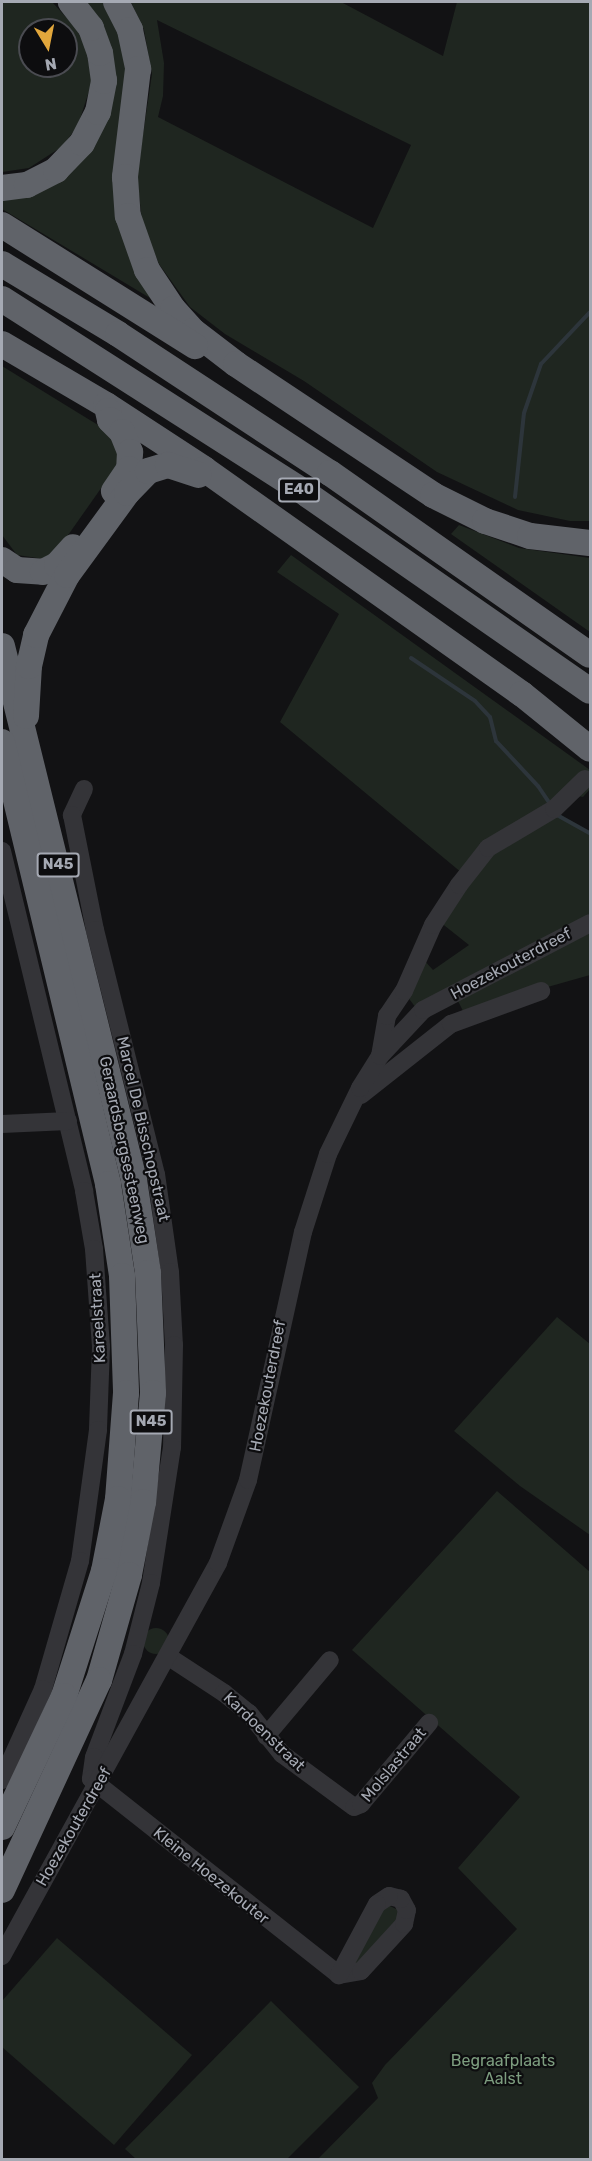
<!DOCTYPE html>
<html>
<head>
<meta charset="utf-8">
<style>
  body { margin:0 }
  #map { position:relative; width:592px; height:2161px; overflow:hidden; background:#121214; font-family:Rubik,sans-serif }
  div>[style] { position:absolute }
  [style*='--x'] { left:calc(var(--x)*1px); top:calc(var(--y)*1px); width:calc(var(--w)*1px); rotate:calc(var(--a)*1deg) }
  .green>* { inset:0; background:#1f2620 }
  .round { border-radius:50% }
  .stream>* { height:4px; margin:-2px; padding:0 2px; transform-origin:2px; border-radius:2px; background:#2d353b }
  .minor>* { height:18px; margin:-9px; padding:0 9px; transform-origin:9px; border-radius:9px; background:#343438 }
  .highway>* { height:26px; margin:-13px; padding:0 13px; transform-origin:13px; border-radius:13px; background:#606369 }
  span { translate:-50% -50%; white-space:nowrap; text-align:center; line-height:1.15; -webkit-text-stroke:4.5px #0d0d0f; paint-order:stroke }
  .shield-label span { padding:2px 4px; background:#0d0d0f; border:2px solid; border-radius:4px; -webkit-text-stroke-width:0 }
  .shield-label { font-size:15px; color:#a5a9b3; font-weight:700 }
  .street-label { font-size:16px; color:#a5a9b3 }
  .park-label { font-size:16px; color:#7d9d7f }
  .frame { position:absolute; inset:0; border:3px solid #a5a9b3; pointer-events:none }
  .north { position:absolute; left:18px; top:18px; width:60px; height:60px; box-sizing:border-box; background:#0d0d0f; border:2px solid #4a4b51; border-radius:50%; rotate:170deg; font-size:16px; font-weight:700; line-height:24px; text-align:center; color:#a5a9b3 }
  .north::after { content:''; display:block; margin:auto; width:21px; height:27px; background:#e2a73c; clip-path:polygon(50% 0,100% 100%,50% 72%,0 100%) }
</style>
</head>
<body>
<div id="map">
  <div class="green">
    <i style="clip-path:polygon(evenodd,2px 2px,53px 3px,76px 28px,86px 48px,92px 82px,78px 125px,63px 146px,29px 168px,2px 172px,2px 2px,30px 30px,66px 30px,66px 66px,30px 66px,30px 30px)"></i>
    <i style="clip-path:polygon(83px 2px,106px 2px,129px 62px,118px 137px,160px 304px,2px 209px,2px 195px,105px 120px)"></i>
    <i style="clip-path:polygon(evenodd,131px 2px,341px 2px,443px 56px,457px 2px,590px 2px,590px 521px,570px 521px,518px 510px,437px 472px,304px 381px,225px 334px,190px 307px,159px 264px,142px 222px,137px 175px,152px 74px,144px 30px,131px 2px,157px 20px,411px 145px,373px 228px,158px 117px,163px 96px,164px 63px,157px 20px)"></i>
    <i style="clip-path:polygon(2px 366px,111px 433px,119px 452px,116px 467px,59px 548px,44px 559px,17px 555px,2px 535px)"></i>
    <i style="clip-path:polygon(459px 525px,519px 548px,590px 558px,590px 632px,451px 534px)"></i>
    <i style="clip-path:polygon(291px 555px,590px 770px,590px 789px,583px 797px,566px 794px,462px 873px,280px 722px,339px 614px,277px 572px)"></i>
    <i style="clip-path:polygon(556px 812px,590px 834px,590px 916px,416px 1008px,407px 996px,424px 960px,433px 970px,469px 945px,440px 922px,491px 852px)"></i>
    <i style="clip-path:polygon(590px 932px,590px 975px,463px 1011px,457px 999px)"></i>
    <i style="clip-path:polygon(557px 1317px,590px 1344px,590px 1535px,520px 1486px,454px 1431px)"></i>
    <i style="clip-path:polygon(497px 1491px,590px 1572px,590px 2159px,317px 2160px,378px 2098px,372px 2083px,385px 2065px,517px 1929px,458px 1868px,520px 1797px,352px 1650px)"></i>
    <i class="round" style="left:143px;top:1628px;width:26px;height:26px"></i>
    <i style="clip-path:polygon(388px 1905px,398px 1910px,400px 1919px,359px 1964px,351px 1966px,380px 1907px)"></i>
    <i style="clip-path:polygon(57px 1938px,192px 2055px,114px 2145px,2px 2047px,2px 2001px)"></i>
    <i style="clip-path:polygon(271px 2001px,359px 2087px,287px 2159px,136px 2159px,125px 2149px)"></i>
  </div>
  <div class="stream">
    <i style="--x:515;--y:497;--w:84;--a:-83.9"></i>
    <i style="--x:524;--y:413;--w:52;--a:-70.9"></i>
    <i style="--x:541;--y:364;--w:71;--a:-46.7"></i>
    <i style="--x:411;--y:658;--w:77;--a:33.9"></i>
    <i style="--x:475;--y:701;--w:22;--a:47"></i>
    <i style="--x:490;--y:717;--w:25;--a:76"></i>
    <i style="--x:496;--y:741;--w:62;--a:47"></i>
    <i style="--x:538;--y:786;--w:23;--a:56"></i>
    <i style="--x:557;--y:815;--w:38;--a:29"></i>
  </div>
  <div class="minor">
    <i style="--x:84;--y:789;--w:29;--a:115"></i>
    <i style="--x:72;--y:815;--w:117;--a:78.7"></i>
    <i style="--x:95;--y:930;--w:252;--a:76"></i>
    <i style="--x:156;--y:1174;--w:99;--a:81.9"></i>
    <i style="--x:170;--y:1272;--w:73;--a:86.9"></i>
    <i style="--x:174;--y:1345;--w:102;--a:91.1"></i>
    <i style="--x:172;--y:1447;--w:138;--a:98.8"></i>
    <i style="--x:151;--y:1583;--w:73;--a:104.2"></i>
    <i style="--x:133;--y:1654;--w:110;--a:110.7"></i>
    <i style="--x:94;--y:1757;--w:22;--a:98"></i>
    <i style="--x:91;--y:1779;--w:316;--a:38.3"></i>
    <i style="--x:339;--y:1975;--w:22;--a:-10"></i>
    <i style="--x:361;--y:1971;--w:64;--a:-47.5"></i>
    <i style="--x:404;--y:1924;--w:14;--a:-78"></i>
    <i style="--x:407;--y:1910;--w:13;--a:-119"></i>
    <i style="--x:401;--y:1899;--w:12;--a:-166"></i>
    <i style="--x:389;--y:1896;--w:14;--a:146"></i>
    <i style="--x:377;--y:1904;--w:81;--a:118.2"></i>
    <i style="--x:2;--y:851;--w:350;--a:76.4"></i>
    <i style="--x:84;--y:1191;--w:59;--a:80.2"></i>
    <i style="--x:94;--y:1249;--w:98;--a:85.9"></i>
    <i style="--x:101;--y:1347;--w:83;--a:92.1"></i>
    <i style="--x:98;--y:1430;--w:132;--a:97.8"></i>
    <i style="--x:80;--y:1561;--w:133;--a:106.1"></i>
    <i style="--x:43;--y:1689;--w:100;--a:114.3"></i>
    <i style="--x:380;--y:1056;--w:41;--a:-80.1"></i>
    <i style="--x:387;--y:1016;--w:30;--a:-56"></i>
    <i style="--x:404;--y:991;--w:72;--a:-66.3"></i>
    <i style="--x:433;--y:925;--w:48;--a:-57"></i>
    <i style="--x:459;--y:885;--w:47;--a:-51.9"></i>
    <i style="--x:488;--y:848;--w:77;--a:-30.6"></i>
    <i style="--x:554;--y:809;--w:43;--a:-44.1"></i>
    <i style="--x:361;--y:1095;--w:115;--a:-38.3"></i>
    <i style="--x:451;--y:1024;--w:96;--a:-20.1"></i>
    <i style="--x:2;--y:1124;--w:66;--a:-2.6"></i>
    <i style="--x:169;--y:1657;--w:66;--a:33.2"></i>
    <i style="--x:224;--y:1693;--w:32;--a:39"></i>
    <i style="--x:249;--y:1713;--w:53;--a:51.2"></i>
    <i style="--x:282;--y:1754;--w:89;--a:36.4"></i>
    <i style="--x:354;--y:1807;--w:8;--a:-23"></i>
    <i style="--x:361;--y:1804;--w:106;--a:-50"></i>
    <i style="--x:266;--y:1736;--w:99;--a:-49.9"></i>
    <i style="--x:2;--y:1956;--w:448;--a:-61.2"></i>
    <i style="--x:218;--y:1563;--w:88;--a:-70.1"></i>
    <i style="--x:248;--y:1480;--w:254;--a:-77.5"></i>
    <i style="--x:303;--y:1232;--w:82;--a:-72.2"></i>
    <i style="--x:328;--y:1154;--w:73;--a:-64.1"></i>
    <i style="--x:360;--y:1088;--w:38;--a:-58"></i>
    <i style="--x:380;--y:1056;--w:63;--a:-46.9"></i>
    <i style="--x:423;--y:1010;--w:188;--a:-27.5"></i>
  </div>
  <div class="highway">
    <i style="--x:116;--y:2;--w:31;--a:63"></i>
    <i style="--x:130;--y:30;--w:40;--a:78"></i>
    <i style="--x:138;--y:69;--w:109;--a:96.9"></i>
    <i style="--x:125;--y:177;--w:39;--a:86"></i>
    <i style="--x:128;--y:216;--w:57;--a:70.6"></i>
    <i style="--x:147;--y:270;--w:47;--a:56.3"></i>
    <i style="--x:173;--y:309;--w:30;--a:48"></i>
    <i style="--x:193;--y:331;--w:54;--a:37.5"></i>
    <i style="--x:236;--y:364;--w:237;--a:33.6"></i>
    <i style="--x:433;--y:495;--w:58;--a:26.6"></i>
    <i style="--x:485;--y:521;--w:47;--a:18.4"></i>
    <i style="--x:530;--y:536;--w:60;--a:6.7"></i>
    <i style="--x:2;--y:188;--w:25;--a:-7"></i>
    <i style="--x:27;--y:185;--w:33;--a:-27"></i>
    <i style="--x:56;--y:170;--w:37;--a:-46"></i>
    <i style="--x:82;--y:143;--w:35;--a:-63"></i>
    <i style="--x:98;--y:112;--w:32;--a:-79"></i>
    <i style="--x:104;--y:81;--w:28;--a:-98"></i>
    <i style="--x:100;--y:53;--w:27;--a:-110"></i>
    <i style="--x:91;--y:28;--w:33;--a:-128"></i>
    <i style="--x:2;--y:225;--w:228;--a:32.1"></i>
    <i style="--x:2;--y:264;--w:135;--a:31.1"></i>
    <i style="--x:118;--y:334;--w:254;--a:33.3"></i>
    <i style="--x:330;--y:473;--w:317;--a:35"></i>
    <i style="--x:2;--y:299;--w:363;--a:32.6"></i>
    <i style="--x:308;--y:495;--w:343;--a:34.8"></i>
    <i style="--x:2;--y:344;--w:121;--a:30.4"></i>
    <i style="--x:106;--y:405;--w:117;--a:33.1"></i>
    <i style="--x:204;--y:469;--w:390;--a:35.3"></i>
    <i style="--x:522;--y:694;--w:87;--a:39"></i>
    <i style="--x:108;--y:411;--w:9;--a:77"></i>
    <i style="--x:110;--y:420;--w:17;--a:45"></i>
    <i style="--x:122;--y:432;--w:22;--a:68"></i>
    <i style="--x:130;--y:452;--w:17;--a:93"></i>
    <i style="--x:129;--y:469;--w:27;--a:124"></i>
    <i style="--x:2;--y:560;--w:18;--a:34"></i>
    <i style="--x:17;--y:570;--w:26;--a:4"></i>
    <i style="--x:43;--y:572;--w:16;--a:-27"></i>
    <i style="--x:57;--y:565;--w:24;--a:-48"></i>
    <i style="--x:2;--y:646;--w:550;--a:76.12"></i>
    <i style="--x:134;--y:1180;--w:94;--a:81.4"></i>
    <i style="--x:148;--y:1273;--w:120;--a:87.6"></i>
    <i style="--x:153;--y:1393;--w:109;--a:95.2"></i>
    <i style="--x:143;--y:1502;--w:74;--a:100.9"></i>
    <i style="--x:129;--y:1575;--w:109;--a:105.9"></i>
    <i style="--x:99;--y:1680;--w:231;--a:114.8"></i>
    <i style="--x:26;--y:716;--w:50;--a:-86.6"></i>
    <i style="--x:29;--y:666;--w:32;--a:-77"></i>
    <i style="--x:36;--y:635;--w:68;--a:-62.7"></i>
    <i style="--x:67;--y:575;--w:102;--a:-53.8"></i>
    <i style="--x:127;--y:493;--w:30;--a:-46"></i>
    <i style="--x:148;--y:471;--w:21;--a:-17"></i>
    <i style="--x:168;--y:465;--w:32;--a:18"></i>
    <i style="--x:2;--y:742;--w:455;--a:76.5"></i>
    <i style="--x:108;--y:1184;--w:93;--a:81.3"></i>
    <i style="--x:122;--y:1276;--w:117;--a:88"></i>
    <i style="--x:126;--y:1393;--w:106;--a:94.3"></i>
    <i style="--x:118;--y:1499;--w:73;--a:101"></i>
    <i style="--x:104;--y:1571;--w:131;--a:107.7"></i>
    <i style="--x:64;--y:1696;--w:145;--a:115.3"></i>
  </div>
  <div class="shield-label">
    <span style="left:299px;top:490px">E40</span>
    <span style="left:58px;top:865px">N45</span>
    <span style="left:151px;top:1422px">N45</span>
  </div>
  <div class="street-label">
    <span style="left:511px;top:964px;rotate:-28deg">Hoezekouterdreef</span>
    <span style="left:143px;top:1129px;rotate:77deg">Marcel De Bisschopstraat</span>
    <span style="left:124px;top:1150px;rotate:78deg">Geraardsbergsesteenweg</span>
    <span style="left:98px;top:1318px;rotate:-93deg">Kareelstraat</span>
    <span style="left:268px;top:1386px;rotate:-79deg">Hoezekouterdreef</span>
    <span style="left:264px;top:1732px;rotate:44deg">Kardoenstraat</span>
    <span style="left:394px;top:1765px;rotate:-50deg">Molslastraat</span>
    <span style="left:74px;top:1827px;rotate:-60deg">Hoezekouterdreef</span>
    <span style="left:211px;top:1876px;rotate:39deg">Kleine Hoezekouter</span>
  </div>
  <div class="park-label">
    <span style="left:503px;top:2070px">Begraafplaats<br>Aalst</span>
  </div>
  <div class="frame"></div>
  <div class="north">N</div>
</div>
</body>
</html>
